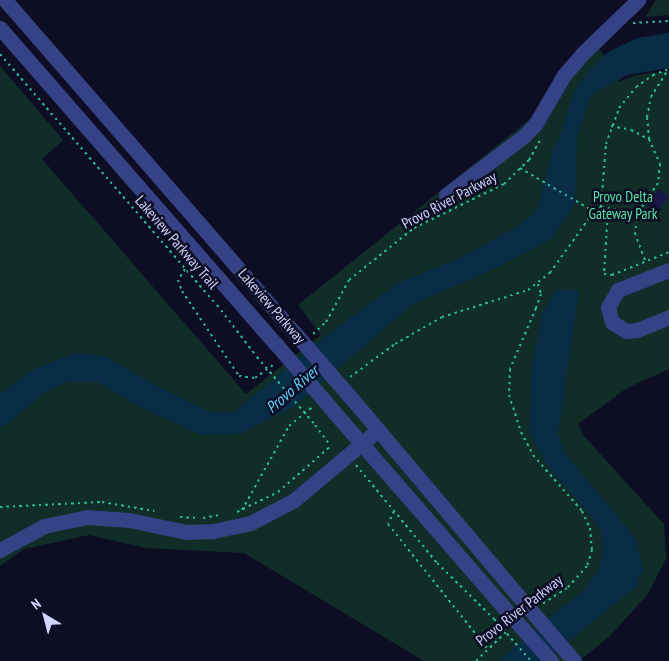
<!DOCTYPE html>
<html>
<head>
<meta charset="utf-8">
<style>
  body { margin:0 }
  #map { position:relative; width:669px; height:661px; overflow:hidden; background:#0d0e24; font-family:"PT Sans Narrow",sans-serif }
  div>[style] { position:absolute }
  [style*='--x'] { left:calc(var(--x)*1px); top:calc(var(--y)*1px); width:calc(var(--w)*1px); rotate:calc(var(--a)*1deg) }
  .green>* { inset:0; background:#102e27 }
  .water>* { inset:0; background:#092c47 }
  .building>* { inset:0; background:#181846 }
  .path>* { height:2px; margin-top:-1px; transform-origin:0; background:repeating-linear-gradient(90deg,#28bb95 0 2.5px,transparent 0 6.5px) }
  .minor>* { height:15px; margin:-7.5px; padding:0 7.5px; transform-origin:7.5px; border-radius:7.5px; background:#354386 }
  .path-bridge>* { height:2px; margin-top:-1px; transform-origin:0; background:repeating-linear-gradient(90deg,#28bb95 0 2.5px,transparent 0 6.5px) }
  .minor-bridge>* { height:15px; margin:-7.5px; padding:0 7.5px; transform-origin:7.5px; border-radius:7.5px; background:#354386 }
  span { translate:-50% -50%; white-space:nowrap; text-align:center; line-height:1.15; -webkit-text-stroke:5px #0d0e24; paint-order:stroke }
  .park-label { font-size:15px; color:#56e5a5 }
  .street-label { font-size:15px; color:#d0d4ff }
  .water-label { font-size:16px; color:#5ed5ff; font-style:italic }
  .north { position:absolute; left:20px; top:591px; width:50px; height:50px; -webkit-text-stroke:4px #0d0e24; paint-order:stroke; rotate:323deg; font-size:14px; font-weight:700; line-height:20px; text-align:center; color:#d0d4ff }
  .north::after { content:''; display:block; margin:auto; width:18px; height:22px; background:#d0d4ff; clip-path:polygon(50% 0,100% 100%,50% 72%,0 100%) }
</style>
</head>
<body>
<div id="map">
  <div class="green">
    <i style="clip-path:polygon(656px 0,669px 0,669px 15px,645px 17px)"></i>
    <i style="clip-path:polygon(596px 45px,621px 78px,618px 82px,637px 75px,669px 71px,669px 369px,627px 388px,578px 424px,583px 435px,664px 524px,666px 559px,648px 594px,609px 637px,579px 661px,424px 661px,244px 553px,146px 548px,89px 535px,24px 549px,0 566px,0 66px,63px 140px,42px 159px,246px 394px,321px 335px,298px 305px,555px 99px)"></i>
  </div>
  <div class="water">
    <i style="clip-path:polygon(669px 33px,669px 68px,626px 75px,591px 95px,577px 136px,575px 204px,551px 239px,494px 269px,413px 304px,293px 407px,240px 434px,201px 435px,142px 408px,97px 382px,67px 382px,45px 392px,9px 423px,0 427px,0 394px,34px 369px,76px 353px,105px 356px,155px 385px,210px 412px,235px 412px,323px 338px,398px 283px,458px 259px,519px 226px,537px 210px,554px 145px,559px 139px,574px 92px,585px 75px,608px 52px,637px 38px)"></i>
    <i style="clip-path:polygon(556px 290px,579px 290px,558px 433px,564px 452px,635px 538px,644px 571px,638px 579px,638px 585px,544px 661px,500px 661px,529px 633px,580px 594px,598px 571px,603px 550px,601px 532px,593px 518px,546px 464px,529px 431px,532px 366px,542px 314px)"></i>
  </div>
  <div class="building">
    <i style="clip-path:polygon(659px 189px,669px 197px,656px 213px,646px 205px)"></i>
  </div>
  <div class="path">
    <i style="--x:633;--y:23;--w:36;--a:-3"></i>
    <i style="--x:0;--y:54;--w:332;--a:49.2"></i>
    <i style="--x:217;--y:305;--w:66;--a:52.4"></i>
    <i style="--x:611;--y:126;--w:20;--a:11"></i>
    <i style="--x:631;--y:130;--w:20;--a:27"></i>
    <i style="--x:649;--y:139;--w:27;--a:66"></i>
    <i style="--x:660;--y:164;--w:19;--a:96"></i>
    <i style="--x:658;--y:183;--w:36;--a:124"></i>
    <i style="--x:649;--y:139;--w:22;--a:-95"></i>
    <i style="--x:647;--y:117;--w:20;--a:-79"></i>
    <i style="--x:651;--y:97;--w:32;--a:-58"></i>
    <i style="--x:520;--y:168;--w:85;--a:30.5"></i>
    <i style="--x:601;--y:207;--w:37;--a:9"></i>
    <i style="--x:638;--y:213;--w:20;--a:99"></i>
    <i style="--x:635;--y:233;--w:30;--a:70"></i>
    <i style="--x:608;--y:210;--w:64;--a:93.6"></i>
    <i style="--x:604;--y:274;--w:8;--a:7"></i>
    <i style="--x:612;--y:275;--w:61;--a:-22"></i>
    <i style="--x:185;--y:269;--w:13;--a:122"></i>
    <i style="--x:178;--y:280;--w:12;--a:70"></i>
    <i style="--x:182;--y:291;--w:102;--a:56.2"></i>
    <i style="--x:239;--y:376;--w:16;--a:7"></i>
    <i style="--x:255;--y:378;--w:26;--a:-36"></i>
    <i style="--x:538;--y:284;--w:10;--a:73"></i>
    <i style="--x:541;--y:294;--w:15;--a:110"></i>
    <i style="--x:536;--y:308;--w:66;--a:113.1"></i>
    <i style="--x:510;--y:369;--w:26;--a:92"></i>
    <i style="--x:509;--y:395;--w:39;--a:72"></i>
    <i style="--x:521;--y:432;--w:26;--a:62"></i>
    <i style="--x:533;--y:455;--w:74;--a:48.8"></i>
    <i style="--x:582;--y:511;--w:19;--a:65"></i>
    <i style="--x:590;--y:528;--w:22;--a:85"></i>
    <i style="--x:592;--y:550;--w:17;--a:107"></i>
    <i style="--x:587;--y:566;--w:30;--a:132"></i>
    <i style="--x:567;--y:588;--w:30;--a:147"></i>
    <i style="--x:313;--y:334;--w:18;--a:-43"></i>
    <i style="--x:326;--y:322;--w:48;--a:-61.3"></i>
    <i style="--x:349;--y:280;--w:83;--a:-38.7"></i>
    <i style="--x:414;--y:228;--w:100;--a:-26.1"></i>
    <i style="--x:504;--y:184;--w:35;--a:-44"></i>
    <i style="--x:529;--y:160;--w:26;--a:-61"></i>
    <i style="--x:350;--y:377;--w:56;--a:-36.3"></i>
    <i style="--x:395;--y:344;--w:54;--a:-29.9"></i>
    <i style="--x:442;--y:317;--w:90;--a:-17.4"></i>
    <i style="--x:528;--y:290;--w:28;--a:-38"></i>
    <i style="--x:550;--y:273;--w:76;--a:-54.6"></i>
    <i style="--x:594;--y:211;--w:8;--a:-30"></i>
    <i style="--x:601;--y:207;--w:63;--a:-85.5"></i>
    <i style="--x:606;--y:144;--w:38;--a:-70"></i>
    <i style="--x:619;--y:108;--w:27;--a:-51"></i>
    <i style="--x:636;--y:87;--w:21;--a:-35"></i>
    <i style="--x:653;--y:75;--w:17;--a:-21"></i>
    <i style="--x:315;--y:425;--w:26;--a:53"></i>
    <i style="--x:356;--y:465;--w:127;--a:50.4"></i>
    <i style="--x:437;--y:563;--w:80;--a:44.5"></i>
    <i style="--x:0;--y:507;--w:102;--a:-2.8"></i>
    <i style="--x:102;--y:502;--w:53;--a:9.8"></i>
    <i style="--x:242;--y:510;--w:96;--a:-60.8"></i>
    <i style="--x:289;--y:426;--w:32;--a:-39"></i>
    <i style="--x:394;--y:511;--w:14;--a:115"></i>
    <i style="--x:388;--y:524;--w:159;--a:51.4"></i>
    <i style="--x:237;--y:512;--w:46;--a:-26"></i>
    <i style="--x:278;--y:492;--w:70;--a:-41"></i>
    <i style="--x:180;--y:517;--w:18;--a:3"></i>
    <i style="--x:203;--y:518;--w:17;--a:-10"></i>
    <i style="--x:476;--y:661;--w:45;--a:-44.1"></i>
  </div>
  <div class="minor">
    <i style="--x:5;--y:0;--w:439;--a:49"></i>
    <i style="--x:0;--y:28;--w:420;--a:48.9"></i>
    <i style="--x:446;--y:195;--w:98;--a:-37.1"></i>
    <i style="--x:524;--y:136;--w:18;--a:-47"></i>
    <i style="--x:536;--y:123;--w:56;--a:-59.7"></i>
    <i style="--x:564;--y:75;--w:28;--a:-49"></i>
    <i style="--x:582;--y:54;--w:78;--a:-44"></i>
    <i style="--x:669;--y:270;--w:55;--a:158.6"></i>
    <i style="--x:618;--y:290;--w:20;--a:120"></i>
    <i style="--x:608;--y:307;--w:16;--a:75"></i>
    <i style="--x:612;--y:322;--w:17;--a:33"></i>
    <i style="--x:626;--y:331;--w:11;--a:-5"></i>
    <i style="--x:637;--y:330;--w:35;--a:-22"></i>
    <i style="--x:352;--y:399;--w:263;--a:49.8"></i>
    <i style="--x:334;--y:412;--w:265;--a:49"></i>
    <i style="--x:0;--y:550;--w:50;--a:-28.6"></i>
    <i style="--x:44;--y:526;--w:44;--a:-11.8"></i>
    <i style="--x:87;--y:517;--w:42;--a:4.1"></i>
    <i style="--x:129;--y:520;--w:58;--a:11.9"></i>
    <i style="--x:186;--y:532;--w:27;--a:-2"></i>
    <i style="--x:213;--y:531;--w:38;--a:-12"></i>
    <i style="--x:250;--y:523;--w:48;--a:-27.1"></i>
    <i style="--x:293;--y:501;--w:111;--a:-39.9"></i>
  </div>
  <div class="path-bridge">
    <i style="--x:257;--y:357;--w:89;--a:49.5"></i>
    <i style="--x:494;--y:619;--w:56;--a:48.6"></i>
  </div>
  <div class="minor-bridge">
    <i style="--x:293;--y:331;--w:90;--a:49.1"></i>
    <i style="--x:276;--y:344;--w:89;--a:49.5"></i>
    <i style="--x:522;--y:600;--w:80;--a:49.6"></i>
    <i style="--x:508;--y:612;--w:65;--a:48.7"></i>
  </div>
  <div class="park-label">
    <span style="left:623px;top:205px">Provo Delta<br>Gateway Park</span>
  </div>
  <div class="street-label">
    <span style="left:449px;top:200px;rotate:-28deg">Provo River Parkway</span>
    <span style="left:177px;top:242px;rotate:49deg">Lakeview Parkway Trail</span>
    <span style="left:272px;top:306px;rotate:49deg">Lakeview Parkway</span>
    <span style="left:519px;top:610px;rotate:-38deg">Provo River Parkway</span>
  </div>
  <div class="water-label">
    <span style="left:292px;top:389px;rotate:-41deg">Provo River</span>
  </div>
  <div class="north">N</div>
</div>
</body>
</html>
